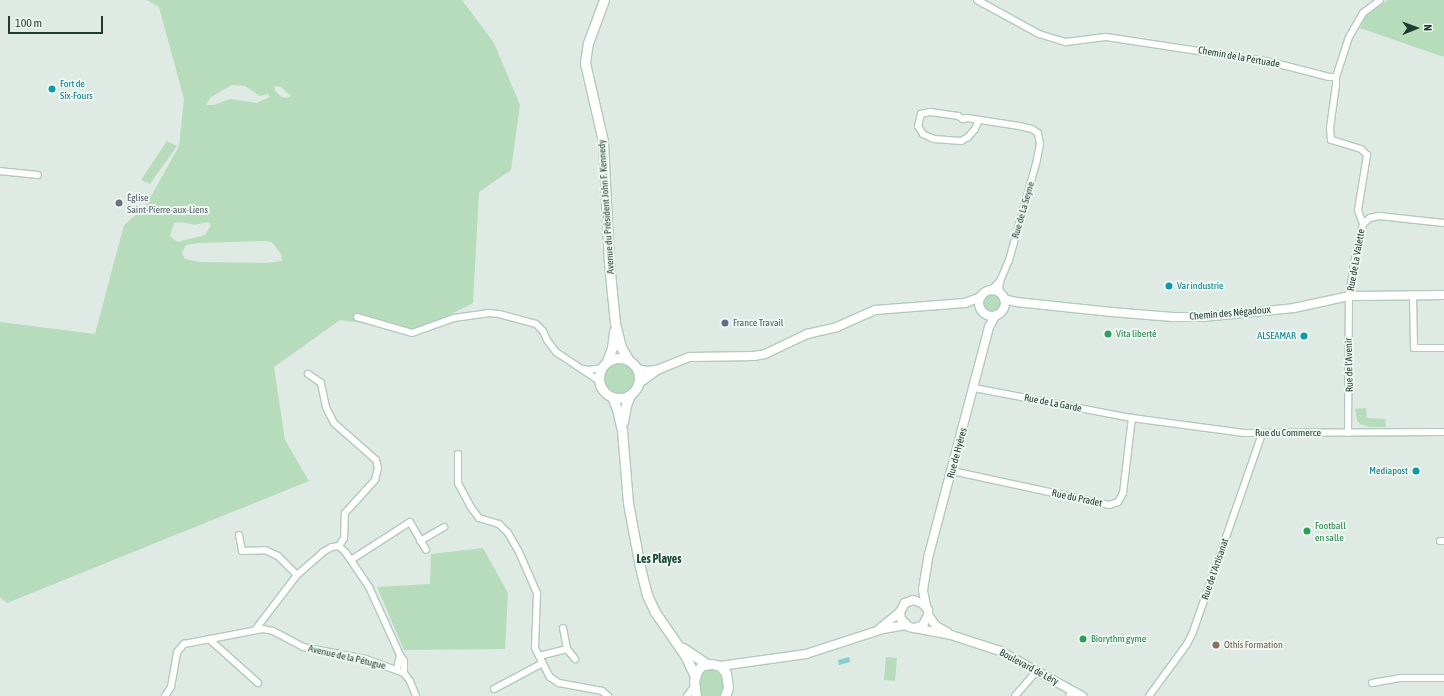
<!DOCTYPE html>
<html>
<head>
<meta charset="utf-8">
<style>
  body { margin:0 }
  #map { position:relative; width:1444px; height:696px; overflow:hidden; background:#deeae3; font-family:"Asap Condensed",sans-serif }
  div>[style] { position:absolute }
  [style*='--x'] { left:calc(var(--x)*1px); top:calc(var(--y)*1px); width:calc(var(--w)*1px); rotate:calc(var(--a)*1deg) }
  .green>* { inset:0; background:#b6dcbc }
  .round { border-radius:50% }
  .water>* { inset:0; background:#84ced1 }
  .roads { filter:drop-shadow(1px 0 #b1cabe) drop-shadow(-1px 0 #b1cabe) drop-shadow(0 1px #b1cabe) drop-shadow(0 -1px #b1cabe) }
  .minor>* { height:6px; margin:-3px; padding:0 3px; transform-origin:3px; border-radius:3px; background:#fff }
  .tertiary>* { height:8px; margin:-4px; padding:0 4px; transform-origin:4px; border-radius:4px; background:#fff }
  .tertiary>.ring { margin:-4px; padding:0; box-sizing:content-box; background:none; border:8px solid #fff; border-radius:50% }
  .secondary>* { height:9px; margin:-4.5px; padding:0 4.5px; transform-origin:4.5px; border-radius:4.5px; background:#fff }
  .secondary>.ring { margin:-4.5px; padding:0; box-sizing:content-box; background:none; border:9px solid #fff; border-radius:50% }
  .dots>* { width:11px; height:11px; translate:-50% -50%; box-sizing:border-box; border:2px solid #eef7f1; border-radius:50% }
  span { translate:-50% -50%; white-space:nowrap; text-align:center; line-height:1.15; -webkit-text-stroke:4px #eef7f1; paint-order:stroke }
  .street-label { font-size:10px; color:#1f3a30 }
  .culture-label { font-size:10px; color:#0d838f }
  .left { translate:0 -50%; text-align:left }
  .right { translate:-100% -50%; text-align:right }
  .worship-label { font-size:10px; color:#5b616d }
  .service-label { font-size:10px; color:#4e5e75 }
  .leisure-label { font-size:10px; color:#27864d }
  .education-label { font-size:10px; color:#785e54 }
  .quarter-label { font-size:12px; color:#1b4c3a; font-weight:700 }
  .north { position:absolute; left:1396px; top:8px; width:40px; height:40px; -webkit-text-stroke:3px #eef7f1; paint-order:stroke; rotate:89deg; font-size:11px; font-weight:700; line-height:16px; text-align:center; color:#1f3a30 }
  .north::after { content:''; display:block; margin:auto; width:14px; height:18px; background:#1f3a30; clip-path:polygon(50% 0,100% 100%,50% 72%,0 100%) }
  .scale { position:absolute; left:8px; top:16px; width:95px; height:18px; box-sizing:border-box; border:2px solid #1f3a30; border-top:0; padding-left:5px; font-size:12px; line-height:14px; white-space:nowrap; color:#1f3a30; -webkit-text-stroke:3px #eef7f1; paint-order:stroke }
</style>
</head>
<body>
<div id="map">
  <div class="green">
    <i style="clip-path:polygon(evenodd,147px 0,462px 0,494px 43px,520px 105px,511px 170px,479px 192px,473px 303px,418px 331px,340px 320px,274px 367px,285px 440px,309px 481px,7px 603px,0 597px,0 322px,95px 334px,124px 225px,145px 207px,179px 146px,184px 99px,159px 7px,147px 0,232px 85px,245px 86px,260px 96px,268px 94px,270px 97px,257px 103px,230px 99px,214px 105px,206px 105px,211px 97px,232px 85px,147px 0,274px 86px,281px 87px,291px 96px,287px 98px,282px 97px,276px 92px,274px 86px,147px 0,182px 222px,195px 225px,208px 222px,211px 225px,205px 235px,177px 242px,170px 236px,174px 223px,182px 222px,147px 0,263px 241px,272px 242px,281px 254px,282px 261px,267px 263px,199px 262px,185px 259px,182px 253px,186px 245px,198px 243px,263px 241px)"></i>
    <i style="clip-path:polygon(1388px 0,1444px 0,1444px 57px,1360px 28px,1366px 16px)"></i>
    <i style="clip-path:polygon(167px 141px,177px 146px,150px 184px,141px 180px)"></i>
    <i class="round" style="left:979px;top:290px;width:26px;height:26px"></i>
    <i class="round" style="left:599px;top:358px;width:40px;height:40px"></i>
    <i style="clip-path:polygon(1366px 408px,1367px 418px,1385px 419px,1386px 427px,1369px 427px,1360px 424px,1357px 420px,1355px 409px)"></i>
    <i style="clip-path:polygon(483px 548px,508px 593px,505px 649px,404px 650px,377px 587px,430px 584px,431px 554px)"></i>
    <i style="clip-path:polygon(886px 657px,897px 658px,895px 681px,884px 680px)"></i>
    <i style="clip-path:polygon(720px 666px,725px 696px,696px 696px,699px 668px)"></i>
  </div>
  <div class="water">
    <i style="clip-path:polygon(849px 657px,850px 662px,839px 665px,838px 660px)"></i>
  </div>
  <div class="roads">
    <div class="minor">
      <i style="--x:977;--y:0;--w:71;--a:28.7"></i>
      <i style="--x:1039;--y:34;--w:28;--a:17"></i>
      <i style="--x:1066;--y:42;--w:40;--a:-7.1"></i>
      <i style="--x:1106;--y:37;--w:167;--a:8.6"></i>
      <i style="--x:1271;--y:62;--w:60;--a:14.5"></i>
      <i style="--x:1329;--y:77;--w:7;--a:0"></i>
      <i style="--x:979;--y:120;--w:10;--a:114"></i>
      <i style="--x:975;--y:129;--w:11;--a:131"></i>
      <i style="--x:968;--y:137;--w:8;--a:150"></i>
      <i style="--x:961;--y:141;--w:27;--a:-176"></i>
      <i style="--x:934;--y:139;--w:12;--a:-156"></i>
      <i style="--x:923;--y:134;--w:9;--a:-122"></i>
      <i style="--x:918;--y:126;--w:12;--a:-76"></i>
      <i style="--x:921;--y:114;--w:9;--a:-13"></i>
      <i style="--x:930;--y:112;--w:28;--a:8"></i>
      <i style="--x:958;--y:116;--w:6;--a:31"></i>
      <i style="--x:963;--y:119;--w:4;--a:-14"></i>
      <i style="--x:967;--y:118;--w:53;--a:8.7"></i>
      <i style="--x:1019;--y:126;--w:13;--a:13"></i>
      <i style="--x:1032;--y:129;--w:7;--a:34"></i>
      <i style="--x:1038;--y:133;--w:11;--a:80"></i>
      <i style="--x:1040;--y:144;--w:16;--a:101"></i>
      <i style="--x:1037;--y:160;--w:104;--a:105.6"></i>
      <i style="--x:1009;--y:260;--w:23;--a:113"></i>
      <i style="--x:0;--y:171;--w:38;--a:6"></i>
      <i style="--x:1363;--y:224;--w:9;--a:-41"></i>
      <i style="--x:1370;--y:218;--w:9;--a:-13"></i>
      <i style="--x:1379;--y:216;--w:65;--a:6.1"></i>
      <i style="--x:991;--y:290;--w:13;--a:-45"></i>
      <i style="--x:1000;--y:281;--w:11;--a:95"></i>
      <i style="--x:1413;--y:295;--w:53;--a:88.9"></i>
      <i style="--x:1414;--y:348;--w:30;--a:0"></i>
      <i style="--x:357;--y:317;--w:57;--a:16.2"></i>
      <i style="--x:412;--y:333;--w:45;--a:-19.7"></i>
      <i style="--x:454;--y:318;--w:34;--a:-8"></i>
      <i style="--x:488;--y:313;--w:11;--a:5"></i>
      <i style="--x:499;--y:314;--w:38;--a:15"></i>
      <i style="--x:536;--y:324;--w:10;--a:45"></i>
      <i style="--x:543;--y:331;--w:10;--a:66"></i>
      <i style="--x:547;--y:340;--w:15;--a:53"></i>
      <i style="--x:556;--y:352;--w:50;--a:33.7"></i>
      <i style="--x:583;--y:369;--w:6;--a:9"></i>
      <i style="--x:589;--y:370;--w:12;--a:-9"></i>
      <i style="--x:974;--y:388;--w:161;--a:10.8"></i>
      <i style="--x:1132;--y:418;--w:113;--a:7.6"></i>
      <i style="--x:1244;--y:433;--w:200;--a:-0.3"></i>
      <i style="--x:1348;--y:433;--w:137;--a:-89.6"></i>
      <i style="--x:1349;--y:296;--w:33;--a:-81"></i>
      <i style="--x:1354;--y:263;--w:40;--a:-77"></i>
      <i style="--x:1363;--y:224;--w:15;--a:-110"></i>
      <i style="--x:1358;--y:210;--w:56;--a:-80.7"></i>
      <i style="--x:1367;--y:155;--w:8;--a:-135"></i>
      <i style="--x:1361;--y:149;--w:31;--a:-163"></i>
      <i style="--x:1331;--y:140;--w:12;--a:-95"></i>
      <i style="--x:1330;--y:128;--w:43;--a:-82.1"></i>
      <i style="--x:1336;--y:85;--w:8;--a:-90"></i>
      <i style="--x:1336;--y:77;--w:40;--a:-72"></i>
      <i style="--x:1348;--y:39;--w:30;--a:-60"></i>
      <i style="--x:1363;--y:13;--w:21;--a:-37"></i>
      <i style="--x:458;--y:454;--w:29;--a:90"></i>
      <i style="--x:458;--y:483;--w:26;--a:62"></i>
      <i style="--x:470;--y:506;--w:15;--a:53"></i>
      <i style="--x:479;--y:518;--w:21;--a:17"></i>
      <i style="--x:499;--y:524;--w:13;--a:45"></i>
      <i style="--x:508;--y:533;--w:22;--a:60"></i>
      <i style="--x:519;--y:552;--w:45;--a:66.3"></i>
      <i style="--x:537;--y:593;--w:55;--a:92.1"></i>
      <i style="--x:535;--y:648;--w:33;--a:63"></i>
      <i style="--x:550;--y:677;--w:11;--a:34"></i>
      <i style="--x:559;--y:683;--w:44;--a:10.5"></i>
      <i style="--x:602;--y:691;--w:8;--a:40"></i>
      <i style="--x:952;--y:471;--w:161;--a:12.2"></i>
      <i style="--x:1109;--y:505;--w:9;--a:-18"></i>
      <i style="--x:1118;--y:502;--w:10;--a:-61"></i>
      <i style="--x:1123;--y:493;--w:76;--a:-83.2"></i>
      <i style="--x:239;--y:535;--w:16;--a:79"></i>
      <i style="--x:242;--y:551;--w:23;--a:-2"></i>
      <i style="--x:265;--y:550;--w:14;--a:25"></i>
      <i style="--x:278;--y:556;--w:27;--a:45"></i>
      <i style="--x:420;--y:541;--w:28;--a:-30"></i>
      <i style="--x:1440;--y:541;--w:4;--a:0"></i>
      <i style="--x:339;--y:546;--w:10;--a:45"></i>
      <i style="--x:346;--y:553;--w:41;--a:55.9"></i>
      <i style="--x:369;--y:587;--w:75;--a:65.5"></i>
      <i style="--x:351;--y:560;--w:70;--a:-32.8"></i>
      <i style="--x:410;--y:522;--w:32;--a:60"></i>
      <i style="--x:563;--y:628;--w:21;--a:79"></i>
      <i style="--x:567;--y:649;--w:13;--a:51"></i>
      <i style="--x:255;--y:630;--w:69;--a:-52.6"></i>
      <i style="--x:297;--y:575;--w:35;--a:-41"></i>
      <i style="--x:323;--y:552;--w:10;--a:-29"></i>
      <i style="--x:332;--y:547;--w:7;--a:-8"></i>
      <i style="--x:339;--y:546;--w:9;--a:-58"></i>
      <i style="--x:344;--y:538;--w:25;--a:-88"></i>
      <i style="--x:345;--y:513;--w:45;--a:-47.7"></i>
      <i style="--x:375;--y:480;--w:12;--a:-76"></i>
      <i style="--x:378;--y:468;--w:8;--a:-104"></i>
      <i style="--x:376;--y:460;--w:56;--a:-138.6"></i>
      <i style="--x:334;--y:423;--w:18;--a:-117"></i>
      <i style="--x:326;--y:407;--w:25;--a:-102"></i>
      <i style="--x:321;--y:383;--w:16;--a:-145"></i>
      <i style="--x:209;--y:639;--w:66;--a:41.9"></i>
      <i style="--x:539;--y:656;--w:29;--a:-14"></i>
      <i style="--x:397;--y:669;--w:14;--a:-78"></i>
      <i style="--x:400;--y:655;--w:7;--a:56"></i>
      <i style="--x:404;--y:661;--w:12;--a:90"></i>
      <i style="--x:404;--y:673;--w:10;--a:53"></i>
      <i style="--x:410;--y:681;--w:16;--a:68"></i>
      <i style="--x:1372;--y:683;--w:28;--a:-10"></i>
      <i style="--x:1400;--y:678;--w:44;--a:0"></i>
      <i style="--x:494;--y:689;--w:55;--a:-28"></i>
      <i style="--x:165;--y:696;--w:11;--a:-56"></i>
      <i style="--x:171;--y:687;--w:36;--a:-80"></i>
      <i style="--x:177;--y:652;--w:11;--a:-49"></i>
      <i style="--x:184;--y:644;--w:80;--a:-10.8"></i>
      <i style="--x:263;--y:629;--w:10;--a:11"></i>
      <i style="--x:273;--y:631;--w:34;--a:28"></i>
      <i style="--x:303;--y:647;--w:64;--a:10.8"></i>
      <i style="--x:366;--y:659;--w:40;--a:20.2"></i>
      <i style="--x:687;--y:696;--w:10;--a:-53"></i>
      <i style="--x:1015;--y:696;--w:33;--a:-49"></i>
      <i style="--x:1069;--y:696;--w:6;--a:-59"></i>
      <i style="--x:1149;--y:696;--w:64;--a:-53.8"></i>
      <i style="--x:1187;--y:644;--w:13;--a:-63"></i>
      <i style="--x:1193;--y:632;--w:210;--a:-70.8"></i>
    </div>
    <div class="tertiary">
      <i class="ring" style="left:979px;top:290px;width:18px;height:18px"></i>
      <i style="--x:1004;--y:299;--w:12;--a:14"></i>
      <i style="--x:1016;--y:302;--w:96;--a:6"></i>
      <i style="--x:1111;--y:312;--w:62;--a:4.6"></i>
      <i style="--x:1173;--y:317;--w:30;--a:0"></i>
      <i style="--x:1203;--y:317;--w:91;--a:-5.6"></i>
      <i style="--x:1294;--y:308;--w:56;--a:-12.3"></i>
      <i style="--x:1349;--y:296;--w:95;--a:-0.6"></i>
      <i style="--x:637;--y:369;--w:10;--a:11"></i>
      <i style="--x:647;--y:371;--w:9;--a:-6"></i>
      <i style="--x:638;--y:384;--w:24;--a:-36"></i>
      <i style="--x:657;--y:370;--w:35;--a:-22"></i>
      <i style="--x:690;--y:357;--w:64;--a:-0.9"></i>
      <i style="--x:754;--y:356;--w:11;--a:-10"></i>
      <i style="--x:765;--y:354;--w:47;--a:-25.5"></i>
      <i style="--x:807;--y:334;--w:31;--a:-13"></i>
      <i style="--x:837;--y:327;--w:42;--a:-24.1"></i>
      <i style="--x:875;--y:310;--w:90;--a:-4.4"></i>
      <i style="--x:965;--y:303;--w:17;--a:-21"></i>
      <i style="--x:926;--y:606;--w:16;--a:-101"></i>
      <i style="--x:923;--y:590;--w:32;--a:-81"></i>
      <i style="--x:928;--y:558;--w:239;--a:-75.2"></i>
      <i style="--x:989;--y:327;--w:13;--a:-61"></i>
      <i style="--x:928;--y:615;--w:14;--a:54"></i>
      <i style="--x:936;--y:626;--w:13;--a:29"></i>
      <i style="--x:915;--y:628;--w:9;--a:-21"></i>
      <i style="--x:923;--y:625;--w:11;--a:-63"></i>
      <i style="--x:928;--y:615;--w:5;--a:-90"></i>
      <i style="--x:928;--y:610;--w:9;--a:-131"></i>
      <i style="--x:922;--y:603;--w:9;--a:-162"></i>
      <i style="--x:913;--y:600;--w:9;--a:159"></i>
      <i style="--x:905;--y:603;--w:10;--a:119"></i>
      <i style="--x:900;--y:612;--w:7;--a:82"></i>
      <i style="--x:901;--y:619;--w:11;--a:45"></i>
      <i style="--x:909;--y:627;--w:43;--a:10.8"></i>
      <i style="--x:951;--y:635;--w:52;--a:18.1"></i>
      <i style="--x:1000;--y:651;--w:94;--a:28.8"></i>
      <i style="--x:879;--y:629;--w:27;--a:-39"></i>
      <i style="--x:720;--y:666;--w:87;--a:-7.9"></i>
      <i style="--x:806;--y:654;--w:81;--a:-18"></i>
      <i style="--x:883;--y:629;--w:23;--a:-10"></i>
    </div>
    <div class="secondary">
      <i style="--x:604;--y:0;--w:46;--a:110.4"></i>
      <i style="--x:588;--y:43;--w:20;--a:99"></i>
      <i style="--x:585;--y:63;--w:80;--a:77"></i>
      <i style="--x:603;--y:141;--w:122;--a:87.2"></i>
      <i style="--x:609;--y:263;--w:60;--a:84.3"></i>
      <i style="--x:615;--y:323;--w:25;--a:76"></i>
      <i style="--x:621;--y:347;--w:14;--a:60"></i>
      <i class="ring" style="left:599px;top:358px;width:31px;height:31px"></i>
      <i style="--x:607;--y:361;--w:14;--a:-69"></i>
      <i style="--x:612;--y:348;--w:17;--a:-83"></i>
      <i style="--x:612;--y:397;--w:13;--a:67"></i>
      <i style="--x:617;--y:409;--w:22;--a:77"></i>
      <i style="--x:622;--y:430;--w:73;--a:85.3"></i>
      <i style="--x:628;--y:503;--w:65;--a:79.4"></i>
      <i style="--x:640;--y:567;--w:29;--a:76"></i>
      <i style="--x:647;--y:595;--w:19;--a:65"></i>
      <i style="--x:655;--y:612;--w:55;--a:55.4"></i>
      <i style="--x:686;--y:657;--w:21;--a:65"></i>
      <i style="--x:623;--y:422;--w:17;--a:-80"></i>
      <i style="--x:626;--y:405;--w:11;--a:-68"></i>
      <i style="--x:683;--y:648;--w:29;--a:34"></i>
      <i style="--x:696;--y:696;--w:15;--a:-98"></i>
      <i style="--x:694;--y:681;--w:10;--a:-73"></i>
      <i style="--x:697;--y:671;--w:8;--a:-50"></i>
      <i style="--x:702;--y:665;--w:10;--a:-6"></i>
      <i style="--x:712;--y:664;--w:8;--a:14"></i>
      <i style="--x:720;--y:666;--w:9;--a:49"></i>
      <i style="--x:726;--y:673;--w:15;--a:82"></i>
      <i style="--x:728;--y:688;--w:9;--a:111"></i>
    </div>
  </div>
  <div class="dots">
    <i style="left:52px;top:89px;background:#0f9aa8"></i>
    <i style="left:119px;top:203px;background:#6b7280"></i>
    <i style="left:1169px;top:286px;background:#0f9aa8"></i>
    <i style="left:725px;top:323px;background:#5c6f8a"></i>
    <i style="left:1108px;top:334px;background:#2e9e5b"></i>
    <i style="left:1304px;top:336px;background:#0f9aa8"></i>
    <i style="left:1416px;top:471px;background:#0f9aa8"></i>
    <i style="left:1307px;top:531px;background:#2e9e5b"></i>
    <i style="left:1083px;top:639px;background:#2e9e5b"></i>
    <i style="left:1216px;top:645px;background:#8d6e63"></i>
  </div>
  <div class="street-label">
    <span style="left:1239px;top:57px;rotate:10deg">Chemin de la Pertuade</span>
    <span style="left:606px;top:207px;rotate:-94deg">Avenue du Président John F. Kennedy</span>
    <span style="left:1023px;top:210px;rotate:-74deg">Rue de La Seyne</span>
    <span style="left:1356px;top:260px;rotate:-80deg">Rue de La Valette</span>
    <span style="left:1230px;top:313px;rotate:-5deg">Chemin des Négadoux</span>
    <span style="left:1349px;top:365px;rotate:-91deg">Rue de l'Avenir</span>
    <span style="left:1053px;top:403px;rotate:11deg">Rue de La Garde</span>
    <span style="left:1288px;top:433px">Rue du Commerce</span>
    <span style="left:957px;top:453px;rotate:-75deg">Rue de Hyères</span>
    <span style="left:1077px;top:498px;rotate:12deg">Rue du Pradet</span>
    <span style="left:1215px;top:569px;rotate:-71deg">Rue de l'Artisanat</span>
    <span style="left:347px;top:657px;rotate:13deg">Avenue de la Pétugue</span>
    <span style="left:1029px;top:667px;rotate:28deg">Boulevard de Léry</span>
  </div>
  <div class="culture-label">
    <span class="left" style="left:60px;top:89px">Fort de<br>Six-Fours</span>
    <span class="left" style="left:1177px;top:286px">Var industrie</span>
    <span class="right" style="left:1296px;top:336px">ALSEAMAR</span>
    <span class="right" style="left:1408px;top:471px">Mediapost</span>
  </div>
  <div class="worship-label">
    <span class="left" style="left:127px;top:203px">Église<br>Saint-Pierre-aux-Liens</span>
  </div>
  <div class="service-label">
    <span class="left" style="left:733px;top:323px">France Travail</span>
  </div>
  <div class="leisure-label">
    <span class="left" style="left:1116px;top:334px">Vita liberté</span>
    <span class="left" style="left:1315px;top:531px">Football<br>en salle</span>
    <span class="left" style="left:1091px;top:639px">Biorythm gyme</span>
  </div>
  <div class="education-label">
    <span class="left" style="left:1224px;top:645px">Othis Formation</span>
  </div>
  <div class="quarter-label">
    <span style="left:659px;top:560px">Les Playes</span>
  </div>
  <div class="north">N</div>
  <div class="scale">100 m</div>
</div>
</body>
</html>
